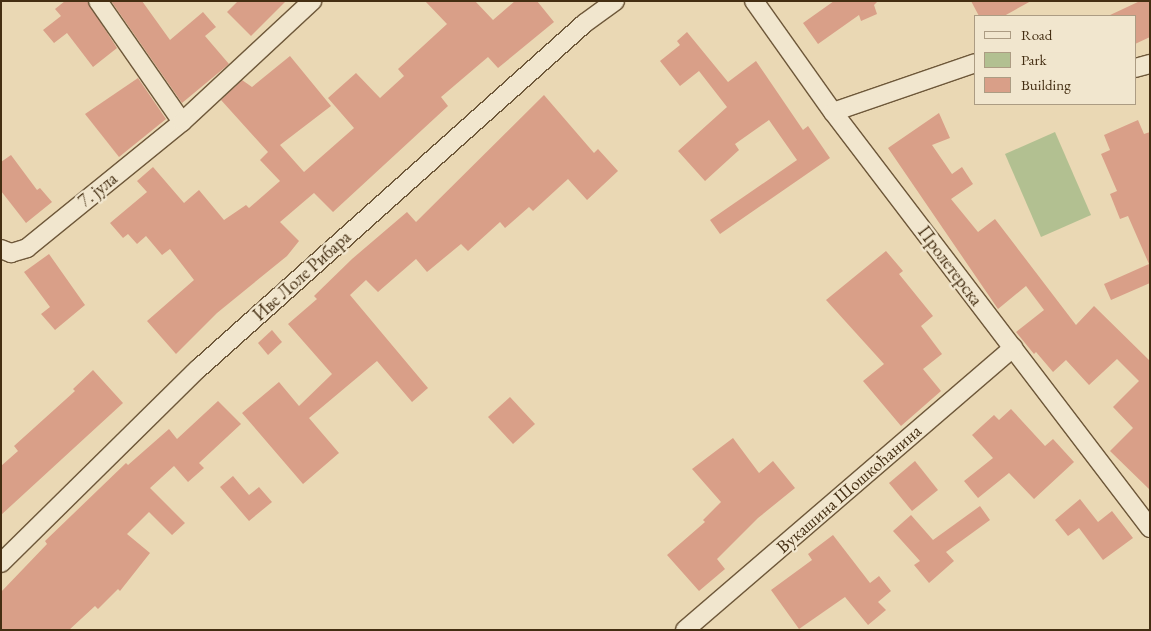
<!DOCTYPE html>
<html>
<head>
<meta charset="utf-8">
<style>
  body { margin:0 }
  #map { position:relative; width:1151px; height:631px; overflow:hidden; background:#ead8b4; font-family:"EB Garamond",serif }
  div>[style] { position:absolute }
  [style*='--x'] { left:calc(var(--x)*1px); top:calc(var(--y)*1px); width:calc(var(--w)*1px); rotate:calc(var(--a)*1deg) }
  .green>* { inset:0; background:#b2c091 }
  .building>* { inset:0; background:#d99f88 }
  .roads { filter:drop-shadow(1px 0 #6e583a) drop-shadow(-1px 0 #6e583a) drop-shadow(0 1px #6e583a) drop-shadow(0 -1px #6e583a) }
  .minor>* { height:18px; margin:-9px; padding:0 9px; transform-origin:9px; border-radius:9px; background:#f1e6ce }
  span { translate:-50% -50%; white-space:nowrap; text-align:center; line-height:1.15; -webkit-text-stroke:4.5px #f1e6ce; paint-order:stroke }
  .street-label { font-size:18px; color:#442e12 }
  .frame { position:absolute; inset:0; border:2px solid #442e12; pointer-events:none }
  .legend { position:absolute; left:974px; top:15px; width:162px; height:90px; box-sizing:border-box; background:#f1e6ce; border:1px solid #ac9c83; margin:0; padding:6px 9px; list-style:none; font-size:15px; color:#442e12 }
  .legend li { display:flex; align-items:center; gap:10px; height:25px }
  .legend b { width:25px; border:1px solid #ac9c83 }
</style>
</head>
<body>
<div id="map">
  <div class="green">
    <i style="clip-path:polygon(1055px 132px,1091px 215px,1041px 237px,1005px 154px)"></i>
  </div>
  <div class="building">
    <i style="clip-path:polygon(65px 1px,87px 1px,117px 48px,93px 67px,67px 33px,54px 43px,43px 30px,61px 16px,55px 9px)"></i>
    <i style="clip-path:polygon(111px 1px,142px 1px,170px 40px,203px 12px,216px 27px,205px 36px,229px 64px,182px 103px)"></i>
    <i style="clip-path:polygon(238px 1px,286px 1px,251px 36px,227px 12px)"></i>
    <i style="clip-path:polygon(425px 1px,475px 1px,493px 20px,515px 1px,537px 1px,554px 22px,498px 68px,488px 57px,441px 97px,448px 106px,333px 212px,314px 193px,280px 222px,299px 241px,287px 256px,217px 313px,176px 354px,147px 321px,194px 280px,170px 249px,162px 255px,146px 236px,137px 244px,128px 234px,123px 238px,110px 223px,147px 192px,137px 181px,153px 167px,184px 203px,199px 190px,224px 220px,246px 205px,249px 208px,280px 181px,260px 160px,268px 152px,221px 100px,242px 80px,252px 87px,290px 56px,331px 106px,280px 145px,304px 172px,354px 128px,328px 98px,356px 73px,380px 98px,404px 76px,398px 69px,447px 24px)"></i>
    <i style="clip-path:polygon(834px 1px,878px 1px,874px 5px,877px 14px,861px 21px,859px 15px,818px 44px,803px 23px)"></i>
    <i style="clip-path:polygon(971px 1px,1031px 1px,1004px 16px,979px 16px)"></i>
    <i style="clip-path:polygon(1140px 1px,1150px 1px,1150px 37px,1135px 44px,1135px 16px,1108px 16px)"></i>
    <i style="clip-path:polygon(687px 32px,728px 82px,756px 61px,803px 130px,808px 126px,830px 158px,720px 234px,710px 220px,797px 160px,769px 120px,735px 144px,739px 150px,705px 181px,678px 151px,727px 107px,699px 71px,680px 86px,660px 61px,680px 45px,677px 41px)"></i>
    <i style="clip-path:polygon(138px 78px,166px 119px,119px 157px,85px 114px)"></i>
    <i style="clip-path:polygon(544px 95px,594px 153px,598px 149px,618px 171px,587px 200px,568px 179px,533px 211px,529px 207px,505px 228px,500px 222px,468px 251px,461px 244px,427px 272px,416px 259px,378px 292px,366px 280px,350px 295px,428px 388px,412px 402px,377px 361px,309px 418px,339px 453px,303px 484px,242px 413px,279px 382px,299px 406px,332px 374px,288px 324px,317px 299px,314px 296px,352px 259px,407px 212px,416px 222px)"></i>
    <i style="clip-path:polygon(939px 113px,950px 138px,932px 145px,952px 174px,962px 167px,973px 184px,951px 199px,978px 232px,995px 219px,1076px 325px,1094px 306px,1150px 361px,1150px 490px,1110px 451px,1133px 428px,1113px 407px,1139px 381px,1117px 359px,1089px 385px,1066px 360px,1053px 372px,1036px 352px,1034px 354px,1016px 332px,1044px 310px,1026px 286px,998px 309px,888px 148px)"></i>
    <i style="clip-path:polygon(1138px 120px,1144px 134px,1150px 132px,1150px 283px,1111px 300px,1104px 284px,1149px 264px,1128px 216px,1120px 219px,1110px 194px,1117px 191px,1101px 154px,1110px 150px,1104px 135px)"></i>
    <i style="clip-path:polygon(11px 155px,37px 190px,40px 188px,52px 202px,26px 223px,1px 191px,1px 162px)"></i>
    <i style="clip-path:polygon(886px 251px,903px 271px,899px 274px,933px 316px,921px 326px,942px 354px,923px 369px,941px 391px,901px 426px,863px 381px,884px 364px,826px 300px)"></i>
    <i style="clip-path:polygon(49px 254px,85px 305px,55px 330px,41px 314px,50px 307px,24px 272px)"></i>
    <i style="clip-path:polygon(272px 330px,282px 342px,268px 355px,258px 343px)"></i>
    <i style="clip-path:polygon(93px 370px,123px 403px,1px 515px,1px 466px,18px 451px,14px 446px,75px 391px,73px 389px)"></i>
    <i style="clip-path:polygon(510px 397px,535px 424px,513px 444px,488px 417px)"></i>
    <i style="clip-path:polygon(218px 401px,241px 424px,199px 463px,204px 468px,188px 482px,174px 466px,150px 488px,185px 523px,172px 535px,149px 512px,127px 534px,150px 553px,120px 591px,118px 589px,98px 609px,95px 606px,69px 630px,1px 630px,1px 592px,47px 544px,45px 541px,126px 463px,128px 465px,169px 429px,177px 439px)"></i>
    <i style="clip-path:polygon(1011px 409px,1045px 446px,1053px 439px,1074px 462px,1034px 499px,1009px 473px,978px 498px,964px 481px,993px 458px,972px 435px,994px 415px,999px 420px)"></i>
    <i style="clip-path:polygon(733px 438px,759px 473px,773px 461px,795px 488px,758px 518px,717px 559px,725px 569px,699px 591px,667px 555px,705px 522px,703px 520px,721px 502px,692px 469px)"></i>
    <i style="clip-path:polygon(915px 461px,938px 490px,912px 511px,889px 483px)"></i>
    <i style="clip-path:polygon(233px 476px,249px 495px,259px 487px,272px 502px,249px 521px,220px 487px)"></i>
    <i style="clip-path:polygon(1080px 499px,1098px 522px,1112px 511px,1133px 538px,1103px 560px,1079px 528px,1068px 536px,1055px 520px)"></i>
    <i style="clip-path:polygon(980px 506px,990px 520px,946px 552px,954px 561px,929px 583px,914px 565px,920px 561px,893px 531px,911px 515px,933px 540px)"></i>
    <i style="clip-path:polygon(833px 535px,870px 583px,879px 576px,891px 591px,878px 602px,886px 610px,868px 625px,845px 597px,799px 629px,771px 590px,812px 560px,808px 554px)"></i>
  </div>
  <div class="roads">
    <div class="minor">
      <i style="--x:98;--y:1;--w:147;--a:55.2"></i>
      <i style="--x:754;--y:1;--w:136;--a:54.6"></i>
      <i style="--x:833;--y:112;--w:523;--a:52.69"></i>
      <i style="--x:1135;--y:68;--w:16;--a:-15"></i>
      <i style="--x:833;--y:112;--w:150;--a:-19"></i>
      <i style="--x:1;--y:249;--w:11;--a:22"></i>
      <i style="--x:11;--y:253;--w:17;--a:-17"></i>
      <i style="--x:27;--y:248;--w:200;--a:-39.1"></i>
      <i style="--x:182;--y:122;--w:178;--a:-42.9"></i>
      <i style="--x:1;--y:563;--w:276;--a:-44.6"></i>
      <i style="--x:198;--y:369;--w:519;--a:-41.8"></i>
      <i style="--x:585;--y:23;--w:37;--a:-36"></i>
      <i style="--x:685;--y:630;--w:433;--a:-40.7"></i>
    </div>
  </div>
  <div class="street-label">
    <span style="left:98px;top:190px;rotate:-39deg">7. јула</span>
    <span style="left:950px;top:266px;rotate:53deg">Пролетерска</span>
    <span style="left:302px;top:276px;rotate:-42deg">Иве Лоле Рибара</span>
    <span style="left:849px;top:489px;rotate:-41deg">Вукашина Шошкоћанина</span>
  </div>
  <div class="frame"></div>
  <ul class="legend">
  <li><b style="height:6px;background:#f1e6ce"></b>Road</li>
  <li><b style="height:14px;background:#b2c091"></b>Park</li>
  <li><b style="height:14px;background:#d99f88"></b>Building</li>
  </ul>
</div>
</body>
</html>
